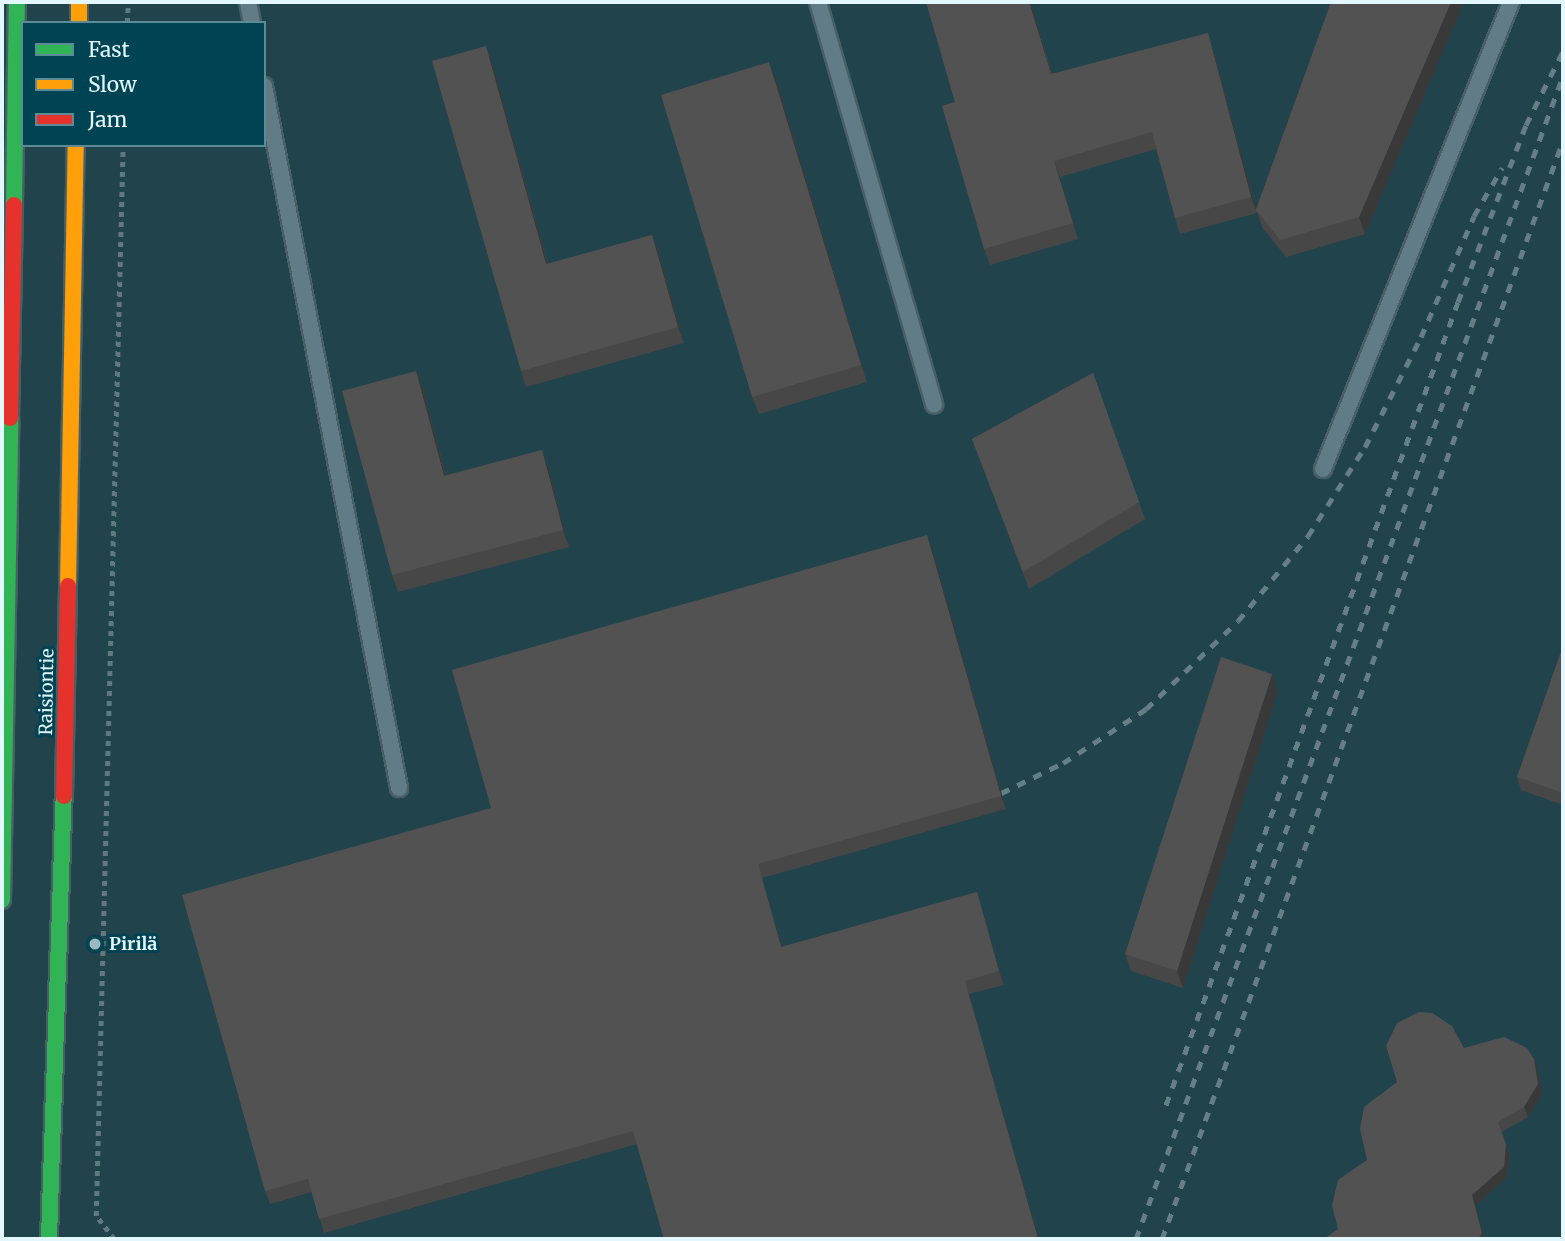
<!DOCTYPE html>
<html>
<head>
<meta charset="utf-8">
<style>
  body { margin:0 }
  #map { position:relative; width:1565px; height:1241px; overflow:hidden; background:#20434c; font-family:Merriweather,serif }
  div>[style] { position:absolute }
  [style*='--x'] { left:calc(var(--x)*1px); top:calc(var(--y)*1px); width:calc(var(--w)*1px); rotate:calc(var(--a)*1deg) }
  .path>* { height:4.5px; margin-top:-2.25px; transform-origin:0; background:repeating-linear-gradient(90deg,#607980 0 5px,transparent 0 10px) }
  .roads { filter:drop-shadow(2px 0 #485f65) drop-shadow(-2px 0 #485f65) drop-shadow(0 2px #485f65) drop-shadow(0 -2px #485f65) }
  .lane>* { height:16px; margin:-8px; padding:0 8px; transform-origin:8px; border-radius:8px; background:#617c84 }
  .fast>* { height:16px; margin:-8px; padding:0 8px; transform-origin:8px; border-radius:8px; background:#30b455 }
  .slow>* { height:16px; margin:-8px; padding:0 8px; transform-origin:8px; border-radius:8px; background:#ff9f0a }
  .jam>* { height:16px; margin:-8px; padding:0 8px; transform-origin:8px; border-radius:8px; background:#e5322d }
  .rail>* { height:5px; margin-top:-2.5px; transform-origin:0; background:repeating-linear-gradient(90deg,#667e85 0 9px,transparent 0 18px) }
  .wall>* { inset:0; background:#474747 }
  .shaded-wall>* { inset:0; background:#393939 }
  .building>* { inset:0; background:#525252 }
  .dots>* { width:19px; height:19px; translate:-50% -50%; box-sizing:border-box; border:4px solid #004353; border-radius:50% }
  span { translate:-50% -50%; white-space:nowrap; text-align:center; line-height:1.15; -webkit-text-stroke:6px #004353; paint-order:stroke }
  .street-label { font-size:18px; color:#e2f7fe }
  .poi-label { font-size:18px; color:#e2f7fe; font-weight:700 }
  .left { translate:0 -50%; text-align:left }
  .frame { position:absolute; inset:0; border:4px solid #e2f7fe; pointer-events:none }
  .legend { position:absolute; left:21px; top:21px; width:245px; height:126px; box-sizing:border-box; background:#004353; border:2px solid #5a8b97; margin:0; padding:9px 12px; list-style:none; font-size:21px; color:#e2f7fe }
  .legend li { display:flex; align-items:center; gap:14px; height:35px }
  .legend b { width:35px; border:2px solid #5a8b97 }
</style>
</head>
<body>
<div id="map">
  <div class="path">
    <i style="--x:127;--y:23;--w:21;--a:-87"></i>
    <i style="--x:114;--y:1239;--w:29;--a:-128"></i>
    <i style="--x:96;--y:1216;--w:1071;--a:-88.56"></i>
  </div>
  <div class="roads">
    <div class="lane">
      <i style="--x:248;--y:2;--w:21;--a:79"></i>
      <i style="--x:818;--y:2;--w:419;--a:73.9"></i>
      <i style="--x:264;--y:86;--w:715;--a:79.11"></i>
      <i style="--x:1323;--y:469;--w:503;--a:-68.07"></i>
    </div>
    <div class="fast">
      <i style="--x:14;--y:205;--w:203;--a:-89.2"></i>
      <i style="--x:2;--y:900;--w:482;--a:-89"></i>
      <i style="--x:49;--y:1239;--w:443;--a:-88.1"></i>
    </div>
    <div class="slow">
      <i style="--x:79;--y:2;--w:21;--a:90"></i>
      <i style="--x:68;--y:586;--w:441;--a:-89"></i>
    </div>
    <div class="jam">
      <i style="--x:10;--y:418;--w:213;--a:-88.9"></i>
      <i style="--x:64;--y:796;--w:210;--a:-88.9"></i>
    </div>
  </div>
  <div class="rail">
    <i style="--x:985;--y:801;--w:87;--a:-26"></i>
    <i style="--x:1063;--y:763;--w:99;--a:-33"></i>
    <i style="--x:1146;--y:709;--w:127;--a:-43.7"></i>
    <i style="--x:1238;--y:621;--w:110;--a:-50.5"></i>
    <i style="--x:1308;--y:536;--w:106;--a:-57.4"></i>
    <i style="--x:1365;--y:447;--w:123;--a:-63"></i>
    <i style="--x:1421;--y:337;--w:132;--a:-66.3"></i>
    <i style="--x:1474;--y:216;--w:56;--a:-59.7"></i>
    <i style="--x:1166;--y:1105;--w:854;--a:-70.02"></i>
    <i style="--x:1458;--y:302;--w:190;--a:-69"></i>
    <i style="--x:1526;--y:125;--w:83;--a:-63.4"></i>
    <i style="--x:1136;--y:1239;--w:1239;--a:-69.84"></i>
    <i style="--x:1162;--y:1239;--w:1169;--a:-69.94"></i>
  </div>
  <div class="wall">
    <i style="clip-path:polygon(926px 2px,1031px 2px,1052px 74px,1208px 33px,1213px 49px,1256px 209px,1331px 2px,1464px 2px,1365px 234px,1286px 257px,1262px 227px,1257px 212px,1257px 213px,1180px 234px,1175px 218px,1156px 149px,1060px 177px,1078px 239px,990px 265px,984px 249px,955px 102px)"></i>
    <i style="clip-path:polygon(492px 62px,548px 264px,652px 235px,658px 250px,684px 343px,526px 387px,521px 371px)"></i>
    <i style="clip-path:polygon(776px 79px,867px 382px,759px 414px,752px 397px)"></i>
    <i style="clip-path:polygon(416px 371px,423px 388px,446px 475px,542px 450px,548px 467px,569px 547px,398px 592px,392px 575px)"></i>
    <i style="clip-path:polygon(1093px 373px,1145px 519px,1029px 589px,972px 439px)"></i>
    <i style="clip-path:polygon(932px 548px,1006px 809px,762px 878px,782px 947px,977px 892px,1004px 985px,969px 994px,1039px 1239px,664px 1239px,637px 1144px,324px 1233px,312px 1192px,270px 1204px,265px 1191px,491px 808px)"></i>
    <i style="clip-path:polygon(1563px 646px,1563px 805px,1521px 790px,1517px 777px)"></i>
    <i style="clip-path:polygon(1272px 674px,1278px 691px,1183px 988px,1131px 971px,1125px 954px)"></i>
    <i style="clip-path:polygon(1464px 1048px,1538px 1069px,1542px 1095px,1528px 1117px,1502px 1132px,1510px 1155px,1507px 1177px,1476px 1205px,1338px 1229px,1367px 1160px)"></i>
  </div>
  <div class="shaded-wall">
    <i style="clip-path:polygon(1029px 2px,1031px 2px,1056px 90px,1051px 74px)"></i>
    <i style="clip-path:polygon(1451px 2px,1464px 2px,1365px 234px,1359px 217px)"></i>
    <i style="clip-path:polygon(1208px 33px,1213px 49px,1257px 213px,1251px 197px)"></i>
    <i style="clip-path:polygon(486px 46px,492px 62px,552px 280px,546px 264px)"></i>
    <i style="clip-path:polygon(769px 62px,776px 79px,867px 382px,861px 365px)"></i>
    <i style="clip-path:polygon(1054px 161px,1060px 177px,1078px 239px,1073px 223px)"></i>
    <i style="clip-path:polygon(652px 235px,658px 250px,684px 343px,678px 327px)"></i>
    <i style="clip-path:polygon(416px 371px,423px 388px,450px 493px,444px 476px)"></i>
    <i style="clip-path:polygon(542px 450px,548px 467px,569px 547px,563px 530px)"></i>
    <i style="clip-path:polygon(927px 535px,932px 548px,1006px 809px,1001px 796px)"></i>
    <i style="clip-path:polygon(1272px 674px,1278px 691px,1183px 988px,1177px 971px)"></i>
    <i style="clip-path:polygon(758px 864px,762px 878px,786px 961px,781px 947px)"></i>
    <i style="clip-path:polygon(977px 892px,981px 905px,1004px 985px,999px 971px)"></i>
    <i style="clip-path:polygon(965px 981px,969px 994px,1039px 1239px,1038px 1239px)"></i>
    <i style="clip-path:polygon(1534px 1059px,1538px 1069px,1542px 1095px,1528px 1117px,1524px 1107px)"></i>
    <i style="clip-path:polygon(1506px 1145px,1510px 1155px,1507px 1177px,1476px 1205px,1484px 1239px,1478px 1239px,1472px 1195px)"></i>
  </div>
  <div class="building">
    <i style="clip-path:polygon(926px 2px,1029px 2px,1051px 74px,1208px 33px,1251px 197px,1175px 218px,1152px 132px,1054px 161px,1073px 223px,984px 249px,942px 106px,955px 102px)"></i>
    <i style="clip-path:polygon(1331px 2px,1451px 2px,1359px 217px,1280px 240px,1256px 210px)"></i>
    <i style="clip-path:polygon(486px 46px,546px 264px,652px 235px,678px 327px,521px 371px,432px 61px)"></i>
    <i style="clip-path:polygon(769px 62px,861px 365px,752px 397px,661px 95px)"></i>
    <i style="clip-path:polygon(416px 371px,444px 476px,542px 450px,563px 530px,392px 575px,342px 391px)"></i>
    <i style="clip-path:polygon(1093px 373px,1139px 502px,1023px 572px,972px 439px)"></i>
    <i style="clip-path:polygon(927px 535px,1001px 796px,758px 864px,781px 947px,977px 892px,999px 971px,965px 981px,1038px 1239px,664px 1239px,633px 1131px,319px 1219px,308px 1179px,265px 1191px,182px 895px,491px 808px,452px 670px)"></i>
    <i style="clip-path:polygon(1563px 646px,1563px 793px,1517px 777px)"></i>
    <i style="clip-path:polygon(1221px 657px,1272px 674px,1177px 971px,1125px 954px)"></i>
    <i style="clip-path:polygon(1419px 1012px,1432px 1013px,1452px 1026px,1464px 1048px,1504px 1037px,1527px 1048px,1534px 1059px,1538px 1084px,1524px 1107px,1498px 1122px,1506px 1145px,1504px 1167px,1472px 1195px,1482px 1233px,1478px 1239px,1324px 1239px,1338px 1229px,1332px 1205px,1338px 1180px,1367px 1160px,1360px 1129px,1364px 1107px,1397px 1082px,1386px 1046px,1397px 1023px)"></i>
  </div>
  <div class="dots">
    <i style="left:95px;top:944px;background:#9eb8c0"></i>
  </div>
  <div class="street-label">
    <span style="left:47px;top:692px;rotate:-89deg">Raisiontie</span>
  </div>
  <div class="poi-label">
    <span class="left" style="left:109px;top:944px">Pirilä</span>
  </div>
  <div class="frame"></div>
  <ul class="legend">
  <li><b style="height:9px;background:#30b455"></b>Fast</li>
  <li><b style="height:9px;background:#ff9f0a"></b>Slow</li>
  <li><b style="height:9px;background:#e5322d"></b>Jam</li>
  </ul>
</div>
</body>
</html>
